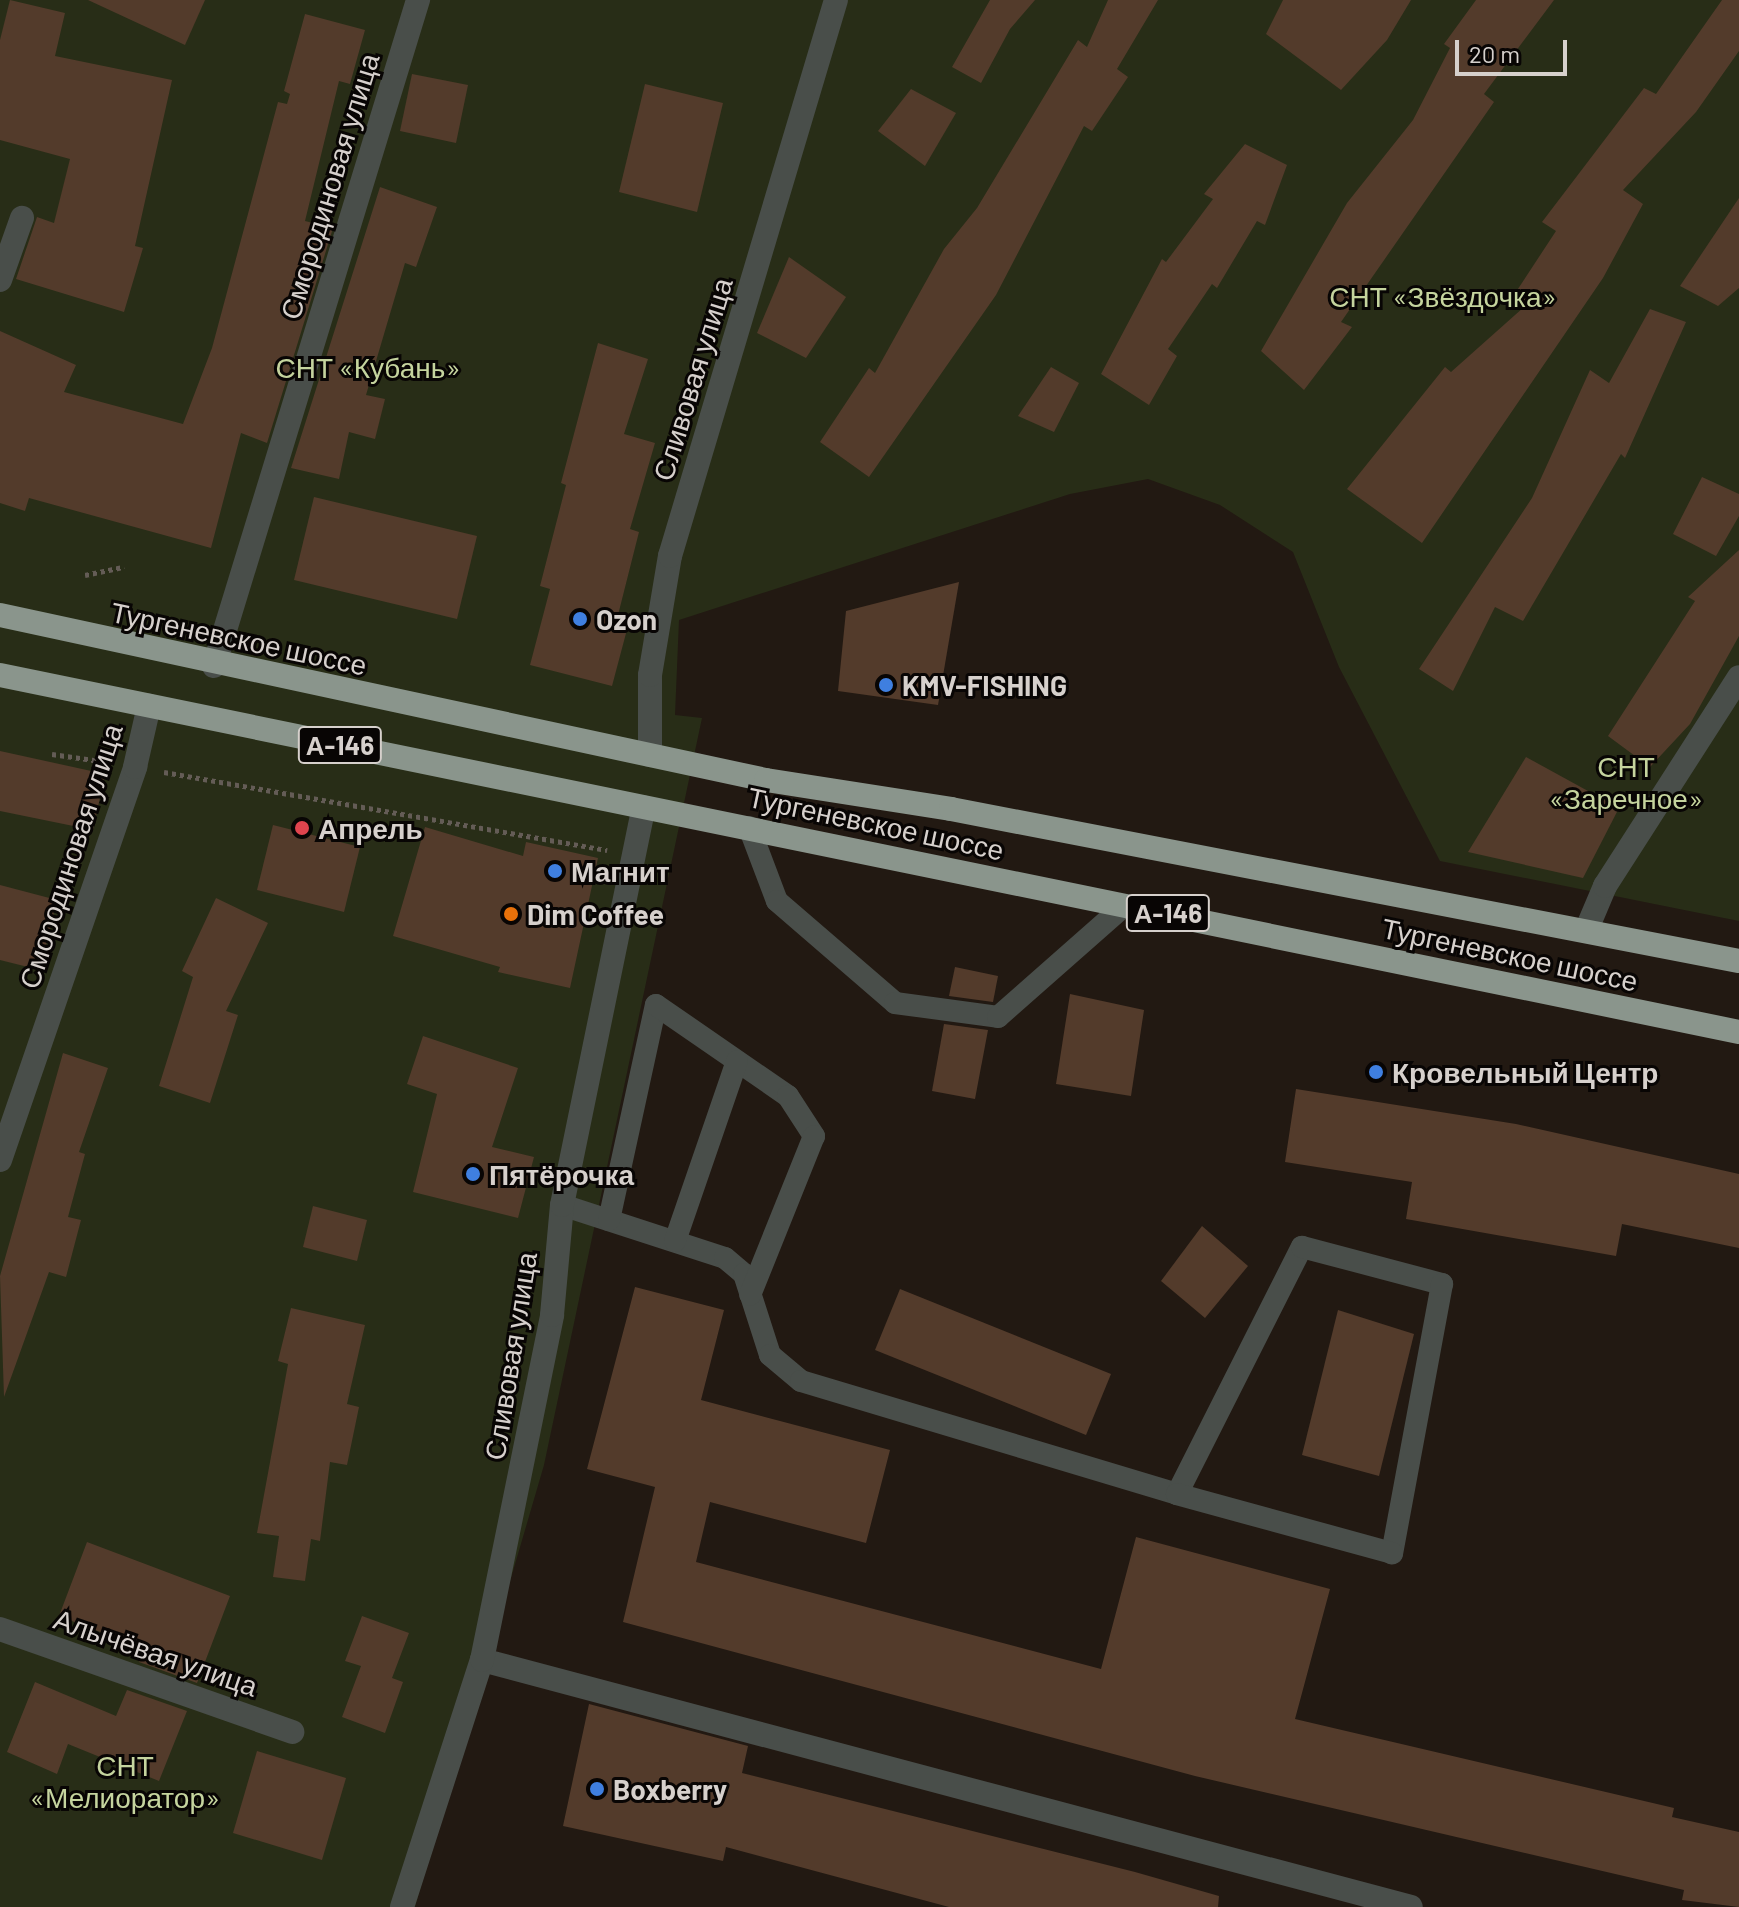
<!DOCTYPE html>
<html>
<head>
<meta charset="utf-8">
<style>
  body { margin:0 }
  #map { position:relative; width:1739px; height:1907px; overflow:hidden; background:#221912; font-family:Barlow,sans-serif }
  div>[style] { position:absolute }
  [style*='--x'] { left:calc(var(--x)*1px); top:calc(var(--y)*1px); width:calc(var(--w)*1px); rotate:calc(var(--a)*1deg) }
  .green>* { inset:0; background:#282d17 }
  .building>* { inset:0; background:#533b2b }
  .path>* { height:5px; margin-top:-2.5px; transform-origin:0; background:repeating-linear-gradient(90deg,#645c56 0 4px,transparent 0 8px) }
  .lane>* { height:22px; margin:-11px; padding:0 11px; transform-origin:11px; border-radius:11px; background:#494e4a }
  .street>* { height:24px; margin:-12px; padding:0 12px; transform-origin:12px; border-radius:12px; background:#494e4a }
  .highway>* { height:24px; margin:-12px; padding:0 12px; transform-origin:12px; border-radius:12px; background:#8a958c }
  .dots>* { width:22px; height:22px; translate:-50% -50%; box-sizing:border-box; border:4px solid #080504; border-radius:50% }
  span { translate:-50% -50%; white-space:nowrap; text-align:center; line-height:1.15; -webkit-text-stroke:6px #080504; paint-order:stroke }
  .shield-label span { padding:2px 6px; background:#080504; border:2px solid; border-radius:6px; -webkit-text-stroke-width:0 }
  .shield-label { font-size:26px; color:#d6d0cc; font-weight:700 }
  .street-label { font-size:28px; color:#d6d0cc }
  .park-label { font-size:28px; color:#c5d49e }
  .poi-label { font-size:28px; color:#d6d0cc; font-weight:700 }
  .left { translate:0 -50%; text-align:left }
  .scale { position:absolute; left:1455px; top:40px; width:112px; height:36px; box-sizing:border-box; border:4px solid #d6d0cc; border-top:0; padding-left:10px; font-size:24px; line-height:28px; white-space:nowrap; color:#d6d0cc; -webkit-text-stroke:6px #080504; paint-order:stroke }
</style>
</head>
<body>
<div id="map">
  <div class="green">
    <i style="clip-path:polygon(0 0,1739px 0,1739px 921px,1440px 861px,1339px 667px,1293px 552px,1220px 505px,1148px 479px,1070px 494px,679px 620px,675px 715px,702px 718px,544px 1465px,415px 1907px,0 1907px)"></i>
  </div>
  <div class="building">
    <i style="clip-path:polygon(10px 0,65px 13px,55px 56px,172px 80px,135px 246px,143px 248px,124px 312px,16px 279px,37px 217px,54px 223px,70px 159px,0 140px,0 40px)"></i>
    <i style="clip-path:polygon(88px 0,205px 0,185px 45px)"></i>
    <i style="clip-path:polygon(990px 0,1035px 0,1010px 29px,981px 83px,952px 67px)"></i>
    <i style="clip-path:polygon(1108px 0,1158px 0,1117px 69px,1128px 77px,1092px 131px,1084px 126px,996px 295px,869px 477px,820px 442px,869px 368px,875px 373px,944px 249px,977px 208px,1078px 40px,1087px 47px)"></i>
    <i style="clip-path:polygon(1283px 0,1411px 0,1387px 40px,1341px 90px,1266px 34px)"></i>
    <i style="clip-path:polygon(1476px 0,1554px 0,1484px 94px,1494px 102px,1341px 322px,1352px 327px,1304px 390px,1261px 351px,1347px 203px,1413px 120px,1450px 48px,1444px 44px)"></i>
    <i style="clip-path:polygon(1722px 0,1739px 0,1739px 51px,1696px 112px,1623px 190px,1643px 204px,1603px 278px,1422px 543px,1347px 489px,1445px 367px,1451px 372px,1524px 307px,1512px 298px,1556px 231px,1542px 222px,1644px 88px,1656px 94px)"></i>
    <i style="clip-path:polygon(305px 14px,365px 30px,350px 84px,339px 81px,305px 221px,333px 228px,267px 443px,241px 433px,211px 548px,29px 498px,25px 511px,0 503px,0 331px,76px 365px,64px 392px,183px 424px,212px 348px,278px 102px,287px 104px,290px 94px,284px 91px)"></i>
    <i style="clip-path:polygon(412px 74px,468px 85px,456px 143px,400px 131px)"></i>
    <i style="clip-path:polygon(645px 84px,723px 103px,697px 212px,619px 192px)"></i>
    <i style="clip-path:polygon(911px 89px,956px 113px,925px 166px,878px 131px)"></i>
    <i style="clip-path:polygon(1245px 144px,1287px 165px,1265px 225px,1257px 221px,1217px 288px,1212px 284px,1168px 349px,1177px 356px,1149px 405px,1101px 374px,1162px 259px,1166px 262px,1213px 199px,1204px 194px)"></i>
    <i style="clip-path:polygon(380px 187px,437px 207px,416px 267px,405px 263px,366px 395px,385px 399px,375px 439px,349px 432px,339px 479px,291px 468px)"></i>
    <i style="clip-path:polygon(1739px 198px,1739px 288px,1718px 306px,1680px 286px)"></i>
    <i style="clip-path:polygon(789px 257px,846px 297px,806px 358px,757px 333px)"></i>
    <i style="clip-path:polygon(1650px 309px,1686px 322px,1625px 458px,1621px 454px,1523px 621px,1495px 607px,1453px 691px,1419px 669px,1532px 498px,1590px 370px,1609px 383px)"></i>
    <i style="clip-path:polygon(598px 343px,648px 359px,624px 434px,655px 443px,630px 529px,639px 532px,617px 619px,629px 622px,612px 686px,530px 665px,550px 589px,540px 586px,566px 485px,561px 483px)"></i>
    <i style="clip-path:polygon(1051px 367px,1079px 383px,1054px 432px,1018px 416px)"></i>
    <i style="clip-path:polygon(1702px 477px,1739px 494px,1739px 516px,1716px 556px,1673px 534px)"></i>
    <i style="clip-path:polygon(314px 497px,477px 536px,457px 619px,294px 580px)"></i>
    <i style="clip-path:polygon(1739px 550px,1739px 636px,1690px 724px,1650px 767px,1608px 736px,1695px 601px,1688px 597px)"></i>
    <i style="clip-path:polygon(959px 582px,938px 705px,838px 691px,846px 611px)"></i>
    <i style="clip-path:polygon(0 751px,105px 774px,93px 830px,0 811px)"></i>
    <i style="clip-path:polygon(1526px 757px,1619px 808px,1583px 878px,1468px 852px)"></i>
    <i style="clip-path:polygon(273px 825px,360px 847px,344px 912px,257px 890px)"></i>
    <i style="clip-path:polygon(425px 827px,523px 856px,526px 842px,598px 858px,570px 988px,498px 972px,500px 967px,393px 936px)"></i>
    <i style="clip-path:polygon(0 885px,57px 900px,40px 970px,0 960px)"></i>
    <i style="clip-path:polygon(216px 898px,268px 923px,226px 1011px,238px 1015px,210px 1103px,159px 1086px,193px 977px,182px 971px)"></i>
    <i style="clip-path:polygon(955px 967px,998px 976px,993px 1002px,949px 996px)"></i>
    <i style="clip-path:polygon(1070px 994px,1144px 1010px,1131px 1096px,1056px 1084px)"></i>
    <i style="clip-path:polygon(944px 1024px,988px 1030px,975px 1099px,932px 1091px)"></i>
    <i style="clip-path:polygon(423px 1036px,518px 1068px,492px 1147px,534px 1157px,518px 1218px,413px 1192px,437px 1094px,407px 1084px)"></i>
    <i style="clip-path:polygon(63px 1053px,108px 1068px,79px 1152px,85px 1154px,68px 1217px,81px 1220px,66px 1277px,49px 1272px,4px 1397px,0 1276px)"></i>
    <i style="clip-path:polygon(1296px 1089px,1516px 1124px,1739px 1174px,1739px 1248px,1622px 1224px,1616px 1256px,1406px 1219px,1412px 1182px,1285px 1162px)"></i>
    <i style="clip-path:polygon(313px 1206px,367px 1220px,357px 1261px,303px 1247px)"></i>
    <i style="clip-path:polygon(1202px 1226px,1248px 1266px,1205px 1318px,1161px 1281px)"></i>
    <i style="clip-path:polygon(635px 1287px,724px 1310px,701px 1400px,890px 1450px,866px 1543px,710px 1502px,696px 1562px,1101px 1669px,1136px 1537px,1330px 1589px,1295px 1719px,1674px 1808px,1672px 1817px,1739px 1832px,1739px 1907px,1682px 1900px,1684px 1890px,1195px 1776px,623px 1622px,655px 1487px,587px 1469px)"></i>
    <i style="clip-path:polygon(900px 1289px,1111px 1374px,1086px 1435px,875px 1350px)"></i>
    <i style="clip-path:polygon(291px 1308px,365px 1325px,347px 1404px,359px 1407px,347px 1465px,330px 1462px,320px 1541px,311px 1539px,305px 1581px,273px 1577px,279px 1536px,257px 1533px,288px 1364px,278px 1361px)"></i>
    <i style="clip-path:polygon(1338px 1310px,1414px 1334px,1379px 1476px,1302px 1455px)"></i>
    <i style="clip-path:polygon(87px 1542px,230px 1596px,197px 1683px,139px 1662px,144px 1649px,59px 1616px)"></i>
    <i style="clip-path:polygon(362px 1616px,409px 1633px,392px 1678px,403px 1682px,385px 1733px,342px 1717px,361px 1666px,345px 1661px)"></i>
    <i style="clip-path:polygon(35px 1682px,116px 1716px,127px 1690px,187px 1711px,159px 1781px,68px 1744px,57px 1774px,7px 1752px)"></i>
    <i style="clip-path:polygon(589px 1704px,748px 1746px,742px 1773px,1135px 1872px,1219px 1896px,1218px 1907px,949px 1907px,726px 1847px,723px 1861px,563px 1826px)"></i>
    <i style="clip-path:polygon(257px 1751px,346px 1778px,322px 1860px,233px 1833px)"></i>
  </div>
  <div class="path">
    <i style="--x:85;--y:575;--w:40;--a:-12"></i>
    <i style="--x:52;--y:754;--w:56;--a:8.3"></i>
    <i style="--x:164;--y:772;--w:450;--a:10"></i>
  </div>
  <div class="lane">
    <i style="--x:749;--y:827;--w:79;--a:69.3"></i>
    <i style="--x:777;--y:901;--w:156;--a:40.8"></i>
    <i style="--x:895;--y:1003;--w:104;--a:7.7"></i>
    <i style="--x:998;--y:1017;--w:169;--a:-41.4"></i>
    <i style="--x:562;--y:1205;--w:171;--a:18"></i>
    <i style="--x:725;--y:1258;--w:25;--a:40"></i>
    <i style="--x:744;--y:1274;--w:85;--a:72.2"></i>
    <i style="--x:770;--y:1355;--w:40;--a:40"></i>
    <i style="--x:801;--y:1381;--w:393;--a:16.7"></i>
    <i style="--x:1177;--y:1494;--w:277;--a:-63.2"></i>
    <i style="--x:1302;--y:1247;--w:145;--a:14.8"></i>
    <i style="--x:1442;--y:1284;--w:274;--a:100.5"></i>
    <i style="--x:1392;--y:1553;--w:223;--a:-164.7"></i>
    <i style="--x:609;--y:1220;--w:220;--a:-77.7"></i>
    <i style="--x:656;--y:1005;--w:160;--a:34.6"></i>
    <i style="--x:788;--y:1096;--w:48;--a:57"></i>
    <i style="--x:814;--y:1136;--w:171;--a:111.9"></i>
    <i style="--x:675;--y:1241;--w:190;--a:-71"></i>
  </div>
  <div class="street">
    <i style="--x:0;--y:280;--w:66;--a:-70.5"></i>
    <i style="--x:214;--y:666;--w:697;--a:-72.97"></i>
    <i style="--x:650;--y:755;--w:80;--a:-90"></i>
    <i style="--x:650;--y:675;--w:121;--a:-80.5"></i>
    <i style="--x:670;--y:556;--w:580;--a:-73.38"></i>
    <i style="--x:1586;--y:931;--w:49;--a:-67.1"></i>
    <i style="--x:1605;--y:886;--w:248;--a:-57.3"></i>
    <i style="--x:0;--y:1160;--w:416;--a:-71"></i>
    <i style="--x:135;--y:767;--w:63;--a:-77.1"></i>
    <i style="--x:0;--y:1629;--w:310;--a:19.4"></i>
    <i style="--x:482;--y:1660;--w:961;--a:14.89"></i>
    <i style="--x:402;--y:1907;--w:260;--a:-72.1"></i>
    <i style="--x:482;--y:1660;--w:352;--a:-78.5"></i>
    <i style="--x:552;--y:1315;--w:110;--a:-84.8"></i>
    <i style="--x:562;--y:1205;--w:406;--a:-78.4"></i>
  </div>
  <div class="highway">
    <i style="--x:0;--y:615;--w:784;--a:12.16"></i>
    <i style="--x:766;--y:780;--w:187;--a:8.9"></i>
    <i style="--x:951;--y:809;--w:803;--a:10.92"></i>
    <i style="--x:0;--y:675;--w:1775;--a:11.6"></i>
  </div>
  <div class="dots">
    <i style="left:580px;top:619px;background:#3f7fe0"></i>
    <i style="left:886px;top:685px;background:#3f7fe0"></i>
    <i style="left:302px;top:828px;background:#e0444e"></i>
    <i style="left:555px;top:871px;background:#3f7fe0"></i>
    <i style="left:511px;top:914px;background:#e8710a"></i>
    <i style="left:1376px;top:1072px;background:#3f7fe0"></i>
    <i style="left:473px;top:1174px;background:#3f7fe0"></i>
    <i style="left:597px;top:1789px;background:#3f7fe0"></i>
  </div>
  <div class="shield-label">
    <span style="left:340px;top:745px">А-146</span>
    <span style="left:1168px;top:913px">А-146</span>
  </div>
  <div class="street-label">
    <span style="left:329px;top:186px;rotate:-73deg">Смородиновая улица</span>
    <span style="left:692px;top:379px;rotate:-73deg">Сливовая улица</span>
    <span style="left:239px;top:638px;rotate:12deg">Тургеневское шоссе</span>
    <span style="left:876px;top:823px;rotate:12deg">Тургеневское шоссе</span>
    <span style="left:70px;top:856px;rotate:-72deg">Смородиновая улица</span>
    <span style="left:1510px;top:954px;rotate:12deg">Тургеневское шоссе</span>
    <span style="left:510px;top:1356px;rotate:-81deg">Сливовая улица</span>
    <span style="left:156px;top:1652px;rotate:19deg">Алычёвая улица</span>
  </div>
  <div class="park-label">
    <span style="left:1443px;top:296px">СНТ «Звёздочка»</span>
    <span style="left:368px;top:367px">СНТ «Кубань»</span>
    <span style="left:1626px;top:782px">СНТ<br>«Заречное»</span>
    <span style="left:125px;top:1781px">СНТ<br>«Мелиоратор»</span>
  </div>
  <div class="poi-label">
    <span class="left" style="left:596px;top:619px">Ozon</span>
    <span class="left" style="left:902px;top:685px">KMV-FISHING</span>
    <span class="left" style="left:318px;top:828px">Апрель</span>
    <span class="left" style="left:571px;top:871px">Магнит</span>
    <span class="left" style="left:527px;top:914px">Dim Coffee</span>
    <span class="left" style="left:1392px;top:1072px">Кровельный Центр</span>
    <span class="left" style="left:489px;top:1174px">Пятёрочка</span>
    <span class="left" style="left:613px;top:1789px">Boxberry</span>
  </div>
  <div class="scale">20 m</div>
</div>
</body>
</html>
